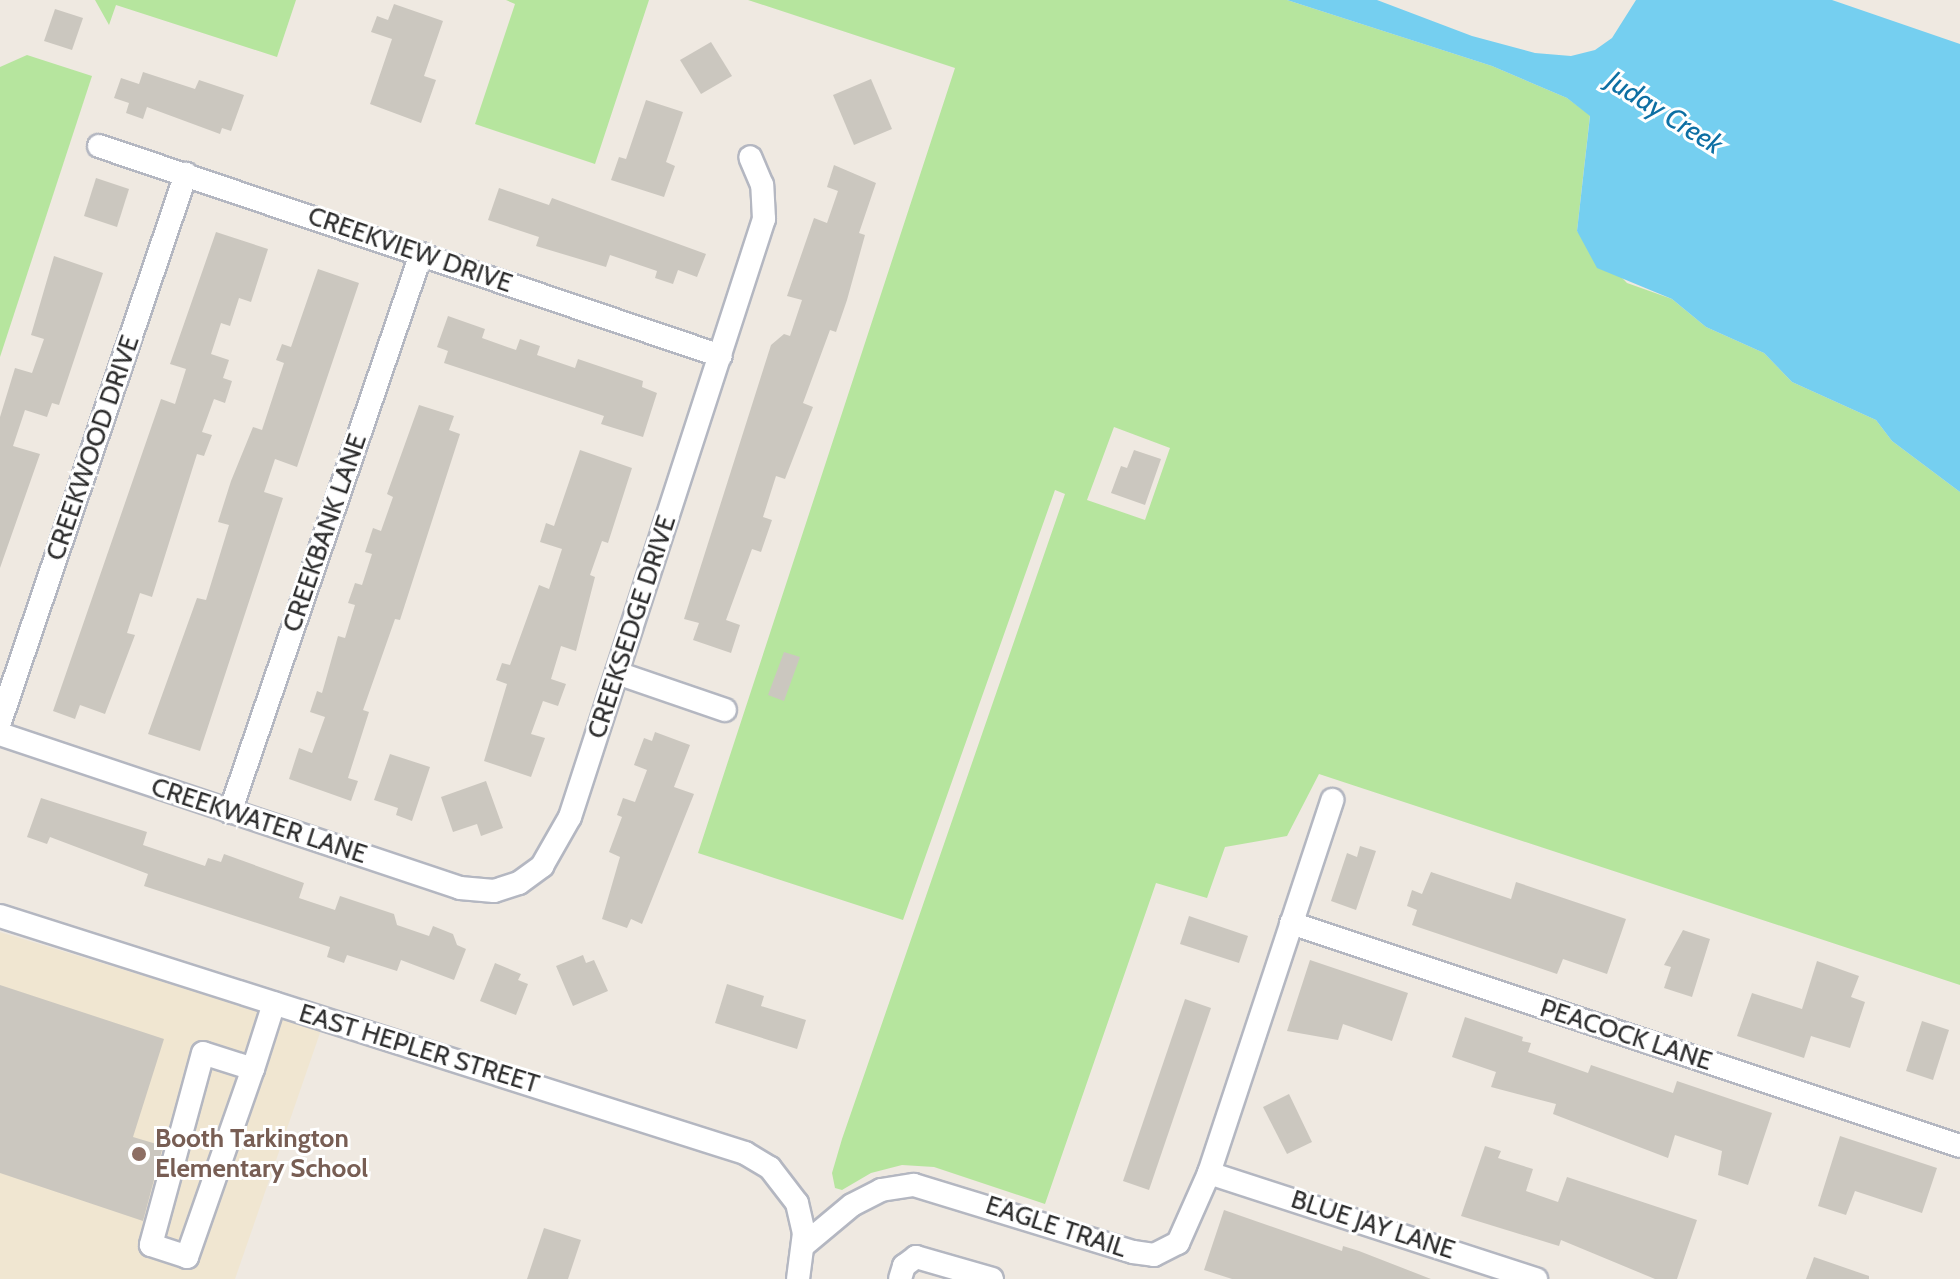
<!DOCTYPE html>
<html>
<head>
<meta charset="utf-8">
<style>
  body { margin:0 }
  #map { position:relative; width:1960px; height:1279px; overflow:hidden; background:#efe9e1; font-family:Cabin,sans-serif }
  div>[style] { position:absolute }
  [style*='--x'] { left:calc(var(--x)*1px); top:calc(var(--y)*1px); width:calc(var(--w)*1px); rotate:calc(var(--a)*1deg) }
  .education>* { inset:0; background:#f0e6d1 }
  .green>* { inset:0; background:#b6e59e }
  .water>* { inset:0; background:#75cff0 }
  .building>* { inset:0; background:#cbc7bf }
  .roads { filter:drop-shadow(2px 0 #b4b7c1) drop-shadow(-2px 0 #b4b7c1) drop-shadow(0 2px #b4b7c1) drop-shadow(0 -2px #b4b7c1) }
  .minor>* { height:22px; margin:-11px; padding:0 11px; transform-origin:11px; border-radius:11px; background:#fff }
  .dots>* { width:22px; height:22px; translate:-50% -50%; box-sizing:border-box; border:4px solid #fff; border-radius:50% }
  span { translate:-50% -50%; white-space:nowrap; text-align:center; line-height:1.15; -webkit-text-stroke:6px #fff; paint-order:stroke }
  .street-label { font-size:26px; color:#2e2e2e }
  .education-label { font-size:26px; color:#785e54; font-weight:700 }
  .left { translate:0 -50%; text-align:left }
  .water-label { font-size:28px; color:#0d6fa3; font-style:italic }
</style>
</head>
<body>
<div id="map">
  <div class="education">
    <i style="clip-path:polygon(0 932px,321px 1030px,235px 1279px,0 1279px)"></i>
  </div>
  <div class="green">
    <i style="clip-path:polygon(95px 0,296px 0,277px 57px,116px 5px,109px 25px)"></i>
    <i style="clip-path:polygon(506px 0,649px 0,595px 164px,475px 124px,515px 4px)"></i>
    <i style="clip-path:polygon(evenodd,748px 0,1287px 0,1492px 66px,1567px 98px,1590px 115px,1577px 231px,1627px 283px,1672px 299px,1706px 327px,1764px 353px,1792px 382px,1876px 420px,1892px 441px,1960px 492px,1960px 985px,1319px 774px,1287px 836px,1225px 847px,1207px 898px,1156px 883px,1045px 1204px,934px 1167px,902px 1165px,871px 1173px,842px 1190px,835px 1188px,832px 1173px,842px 1139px,1065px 494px,1055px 490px,903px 920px,698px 853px,955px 68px,748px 0,1114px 427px,1170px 448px,1145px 520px,1087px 500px,1114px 427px)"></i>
    <i style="clip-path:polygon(27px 55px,92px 76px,0 357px,0 67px)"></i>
  </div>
  <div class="water">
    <i style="clip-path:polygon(1287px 0,1377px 0,1472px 36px,1535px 53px,1571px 56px,1595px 50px,1612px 38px,1636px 0,1832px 0,1960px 44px,1960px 492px,1892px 441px,1876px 420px,1792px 382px,1764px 353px,1706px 327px,1672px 299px,1597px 268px,1577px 231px,1590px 116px,1567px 98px,1492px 66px)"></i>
  </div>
  <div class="building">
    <i style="clip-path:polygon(394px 4px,443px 21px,424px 76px,436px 80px,421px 123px,370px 104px,392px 39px,371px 32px,377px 16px,388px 20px)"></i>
    <i style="clip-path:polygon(55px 9px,83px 18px,72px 50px,44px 41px)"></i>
    <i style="clip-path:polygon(711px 42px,732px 76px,701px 94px,680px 60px)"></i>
    <i style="clip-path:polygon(143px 72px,195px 89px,199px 80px,244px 95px,231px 131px,222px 128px,220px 134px,147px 107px,143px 119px,126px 113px,129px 103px,114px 98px,121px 78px,139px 84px)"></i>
    <i style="clip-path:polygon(871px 79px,892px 129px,854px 145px,833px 95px)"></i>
    <i style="clip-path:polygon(646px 100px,683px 112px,666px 162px,675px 166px,664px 197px,611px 180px,619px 157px,626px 159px)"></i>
    <i style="clip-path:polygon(834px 165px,876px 183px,859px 233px,865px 235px,847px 300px,836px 332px,830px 330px,803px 403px,813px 407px,785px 479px,776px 476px,763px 517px,772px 520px,761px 552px,752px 549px,726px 620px,740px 625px,731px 653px,693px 640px,699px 623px,684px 619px,771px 345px,784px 334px,790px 336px,802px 300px,787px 296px,814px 218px,827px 223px,838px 191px,827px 187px)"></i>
    <i style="clip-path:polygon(96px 178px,129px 189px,117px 227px,84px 216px)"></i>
    <i style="clip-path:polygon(499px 188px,549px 205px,552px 198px,706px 254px,697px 277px,678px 270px,673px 284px,655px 278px,657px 271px,610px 255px,606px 267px,536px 246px,539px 237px,488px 220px)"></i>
    <i style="clip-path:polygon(216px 232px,268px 249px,251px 302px,239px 298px,230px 326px,221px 323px,211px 354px,229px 360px,223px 378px,232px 381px,225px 403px,214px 399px,202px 432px,212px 435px,204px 456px,197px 454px,152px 597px,140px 593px,127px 633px,135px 635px,105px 714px,80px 705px,75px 719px,53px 711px,161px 399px,175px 404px,186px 369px,170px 364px)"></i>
    <i style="clip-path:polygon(54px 256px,103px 273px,59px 405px,52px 403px,47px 417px,25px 410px,13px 446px,40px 454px,0 568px,0 417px,15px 368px,32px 373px,44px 339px,31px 335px)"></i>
    <i style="clip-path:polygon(318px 269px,359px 283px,297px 467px,275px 459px,264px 492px,283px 498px,200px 751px,148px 734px,197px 598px,206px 600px,229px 525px,218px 522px,231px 481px,253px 427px,262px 430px,284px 363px,276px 360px,282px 344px,291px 347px)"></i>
    <i style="clip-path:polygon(448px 316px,485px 329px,482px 338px,516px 350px,520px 339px,540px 346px,537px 355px,575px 368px,578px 359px,643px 381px,642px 387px,657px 393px,643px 437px,601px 424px,604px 416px,444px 363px,448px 351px,437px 347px)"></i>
    <i style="clip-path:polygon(419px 405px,454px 416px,449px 430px,460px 434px,400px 620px,395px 619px,363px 710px,369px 712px,348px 778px,358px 781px,351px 801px,289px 779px,299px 748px,312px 753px,325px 717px,310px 712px,317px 691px,322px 693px,338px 636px,345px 638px,355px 605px,348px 603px,355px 583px,362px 585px,372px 554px,365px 552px,373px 528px,381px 531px,393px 497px,387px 494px)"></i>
    <i style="clip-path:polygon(580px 450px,632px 468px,608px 543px,602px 541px,590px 575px,595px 577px,576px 651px,561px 646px,551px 679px,566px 684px,558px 706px,543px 701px,531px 734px,545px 738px,531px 777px,484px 761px,507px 684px,496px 680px,502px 663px,510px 665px,539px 585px,549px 589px,562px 549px,540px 542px,546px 523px,554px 526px)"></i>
    <i style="clip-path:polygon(1134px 450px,1161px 459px,1145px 505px,1111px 493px,1121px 466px,1127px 468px)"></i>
    <i style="clip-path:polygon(784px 652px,800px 657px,784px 701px,768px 695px)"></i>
    <i style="clip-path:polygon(655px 732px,690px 745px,674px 787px,694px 794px,642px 924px,631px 919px,627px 928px,602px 919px,620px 857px,609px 852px,622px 817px,617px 815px,623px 798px,635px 802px,647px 770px,634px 765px,644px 738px,652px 741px)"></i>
    <i style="clip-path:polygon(390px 754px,430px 767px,412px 821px,396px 815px,398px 808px,374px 800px)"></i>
    <i style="clip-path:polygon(486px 781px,503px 828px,481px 836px,477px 824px,453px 832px,441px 797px)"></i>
    <i style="clip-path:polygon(41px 798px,147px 832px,143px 845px,205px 866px,208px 858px,221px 862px,224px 854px,304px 883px,299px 898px,335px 910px,340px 896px,394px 914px,397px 925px,429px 936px,433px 926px,453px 934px,457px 945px,466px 949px,454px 980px,401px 960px,397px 971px,347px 955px,344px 963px,327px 957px,330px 947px,144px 886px,148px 874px,50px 837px,47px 844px,27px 837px)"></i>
    <i style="clip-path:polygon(1360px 846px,1376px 851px,1356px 910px,1331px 901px,1347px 853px,1357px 857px)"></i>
    <i style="clip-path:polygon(1431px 872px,1511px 899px,1516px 882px,1626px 919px,1607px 974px,1563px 959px,1557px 974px,1412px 925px,1417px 910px,1407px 906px,1412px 890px,1422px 894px)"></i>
    <i style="clip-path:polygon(1189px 916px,1248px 936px,1239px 963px,1180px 944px)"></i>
    <i style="clip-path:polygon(1683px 930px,1710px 939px,1692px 997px,1664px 988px,1671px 967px,1664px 965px)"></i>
    <i style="clip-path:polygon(583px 955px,586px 963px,594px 960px,608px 991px,573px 1006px,556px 966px)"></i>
    <i style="clip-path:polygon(1310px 960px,1408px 993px,1392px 1041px,1343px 1024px,1338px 1040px,1287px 1031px)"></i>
    <i style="clip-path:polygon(1817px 961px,1859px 976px,1851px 997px,1865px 1002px,1850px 1048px,1811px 1036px,1804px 1058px,1737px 1036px,1752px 993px,1802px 1009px)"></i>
    <i style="clip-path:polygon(495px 963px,521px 974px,518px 980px,528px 984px,516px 1015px,480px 1001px)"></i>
    <i style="clip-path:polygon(727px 984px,764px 996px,761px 1006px,806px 1020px,797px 1049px,715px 1023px)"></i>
    <i style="clip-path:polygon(0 985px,164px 1039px,133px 1137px,163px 1146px,143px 1221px,0 1173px)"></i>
    <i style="clip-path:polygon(1185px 999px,1211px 1008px,1149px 1190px,1123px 1181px)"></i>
    <i style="clip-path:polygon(1465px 1017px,1523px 1037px,1522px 1041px,1531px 1043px,1528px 1052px,1588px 1073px,1591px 1065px,1673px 1093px,1677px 1081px,1772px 1113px,1748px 1185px,1718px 1175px,1722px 1151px,1675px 1135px,1668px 1158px,1553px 1114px,1556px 1104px,1491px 1087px,1496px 1072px,1452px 1057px)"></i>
    <i style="clip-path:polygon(1922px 1021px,1949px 1030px,1933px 1080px,1906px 1071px)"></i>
    <i style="clip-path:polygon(1289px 1094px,1312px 1142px,1287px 1154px,1263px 1107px)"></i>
    <i style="clip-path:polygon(1840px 1136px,1937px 1168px,1922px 1213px,1855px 1191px,1846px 1215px,1818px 1206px)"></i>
    <i style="clip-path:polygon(1485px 1146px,1501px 1151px,1498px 1158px,1533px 1169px,1526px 1191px,1558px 1202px,1567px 1177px,1697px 1220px,1677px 1279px,1655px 1279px,1561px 1240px,1559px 1246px,1461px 1216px)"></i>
    <i style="clip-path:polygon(1224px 1210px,1342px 1251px,1343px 1246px,1359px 1251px,1431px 1279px,1232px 1279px,1204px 1270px)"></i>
    <i style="clip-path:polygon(544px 1228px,581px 1240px,568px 1279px,527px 1279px)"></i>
    <i style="clip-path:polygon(1814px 1257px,1869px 1276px,1869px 1279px,1806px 1279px)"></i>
  </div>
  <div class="roads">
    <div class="minor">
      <i style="--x:99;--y:146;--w:656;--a:18.66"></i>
      <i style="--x:617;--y:673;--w:114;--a:18.9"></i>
      <i style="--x:0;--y:722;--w:579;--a:-71.25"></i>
      <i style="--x:0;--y:734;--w:485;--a:18.5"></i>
      <i style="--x:460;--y:888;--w:34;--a:5"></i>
      <i style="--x:494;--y:891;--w:26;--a:-18"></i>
      <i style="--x:519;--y:883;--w:29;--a:-36"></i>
      <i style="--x:542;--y:866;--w:56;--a:-60.3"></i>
      <i style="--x:570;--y:817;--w:629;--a:-72.03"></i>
      <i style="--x:764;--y:219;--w:34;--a:-93"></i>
      <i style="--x:762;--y:185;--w:30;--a:-113"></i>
      <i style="--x:230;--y:812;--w:590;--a:-71.1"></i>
      <i style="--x:0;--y:916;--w:782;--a:17.65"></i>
      <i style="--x:745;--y:1153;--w:29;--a:31"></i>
      <i style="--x:770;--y:1168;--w:44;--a:52.4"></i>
      <i style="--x:797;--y:1203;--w:31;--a:77"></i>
      <i style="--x:804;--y:1233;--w:46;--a:97.4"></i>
      <i style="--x:1291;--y:923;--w:705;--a:18.43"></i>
      <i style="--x:253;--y:1069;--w:52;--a:-162.3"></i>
      <i style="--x:203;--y:1053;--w:199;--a:105.2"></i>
      <i style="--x:151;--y:1245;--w:38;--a:18"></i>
      <i style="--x:187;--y:1257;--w:199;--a:-70.7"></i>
      <i style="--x:253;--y:1069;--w:69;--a:-72.3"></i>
      <i style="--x:1209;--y:1173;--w:344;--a:18"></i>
      <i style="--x:804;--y:1245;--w:62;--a:-39.8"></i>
      <i style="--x:852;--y:1205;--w:33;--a:-27"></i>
      <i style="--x:881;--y:1190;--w:33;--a:-9"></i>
      <i style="--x:914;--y:1185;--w:229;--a:17"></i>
      <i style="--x:1133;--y:1252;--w:21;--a:8"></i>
      <i style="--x:1154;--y:1255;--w:27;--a:-27"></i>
      <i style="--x:1178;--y:1243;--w:77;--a:-66.1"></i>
      <i style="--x:1209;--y:1173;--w:393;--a:-71.7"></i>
      <i style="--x:900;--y:1279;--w:14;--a:-73"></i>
      <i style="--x:904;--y:1266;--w:15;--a:-37"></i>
      <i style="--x:916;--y:1257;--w:79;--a:16.1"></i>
    </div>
  </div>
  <div class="dots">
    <i style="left:139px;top:1154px;background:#8d6e63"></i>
  </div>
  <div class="street-label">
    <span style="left:410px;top:250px;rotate:19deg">CREEKVIEW DRIVE</span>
    <span style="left:93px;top:448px;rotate:-71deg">CREEKWOOD DRIVE</span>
    <span style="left:325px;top:533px;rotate:-71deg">CREEKBANK LANE</span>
    <span style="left:632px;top:627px;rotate:-72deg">CREEKSEDGE DRIVE</span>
    <span style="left:259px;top:821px;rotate:18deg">CREEKWATER LANE</span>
    <span style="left:1626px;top:1035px;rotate:18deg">PEACOCK LANE</span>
    <span style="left:419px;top:1049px;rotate:17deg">EAST HEPLER STREET</span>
    <span style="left:1373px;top:1225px;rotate:18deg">BLUE JAY LANE</span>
    <span style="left:1056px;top:1227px;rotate:18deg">EAGLE TRAIL</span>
  </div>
  <div class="education-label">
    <span class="left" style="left:155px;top:1154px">Booth Tarkington<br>Elementary School</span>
  </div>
  <div class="water-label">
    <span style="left:1665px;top:112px;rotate:32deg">Juday Creek</span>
  </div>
</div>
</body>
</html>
